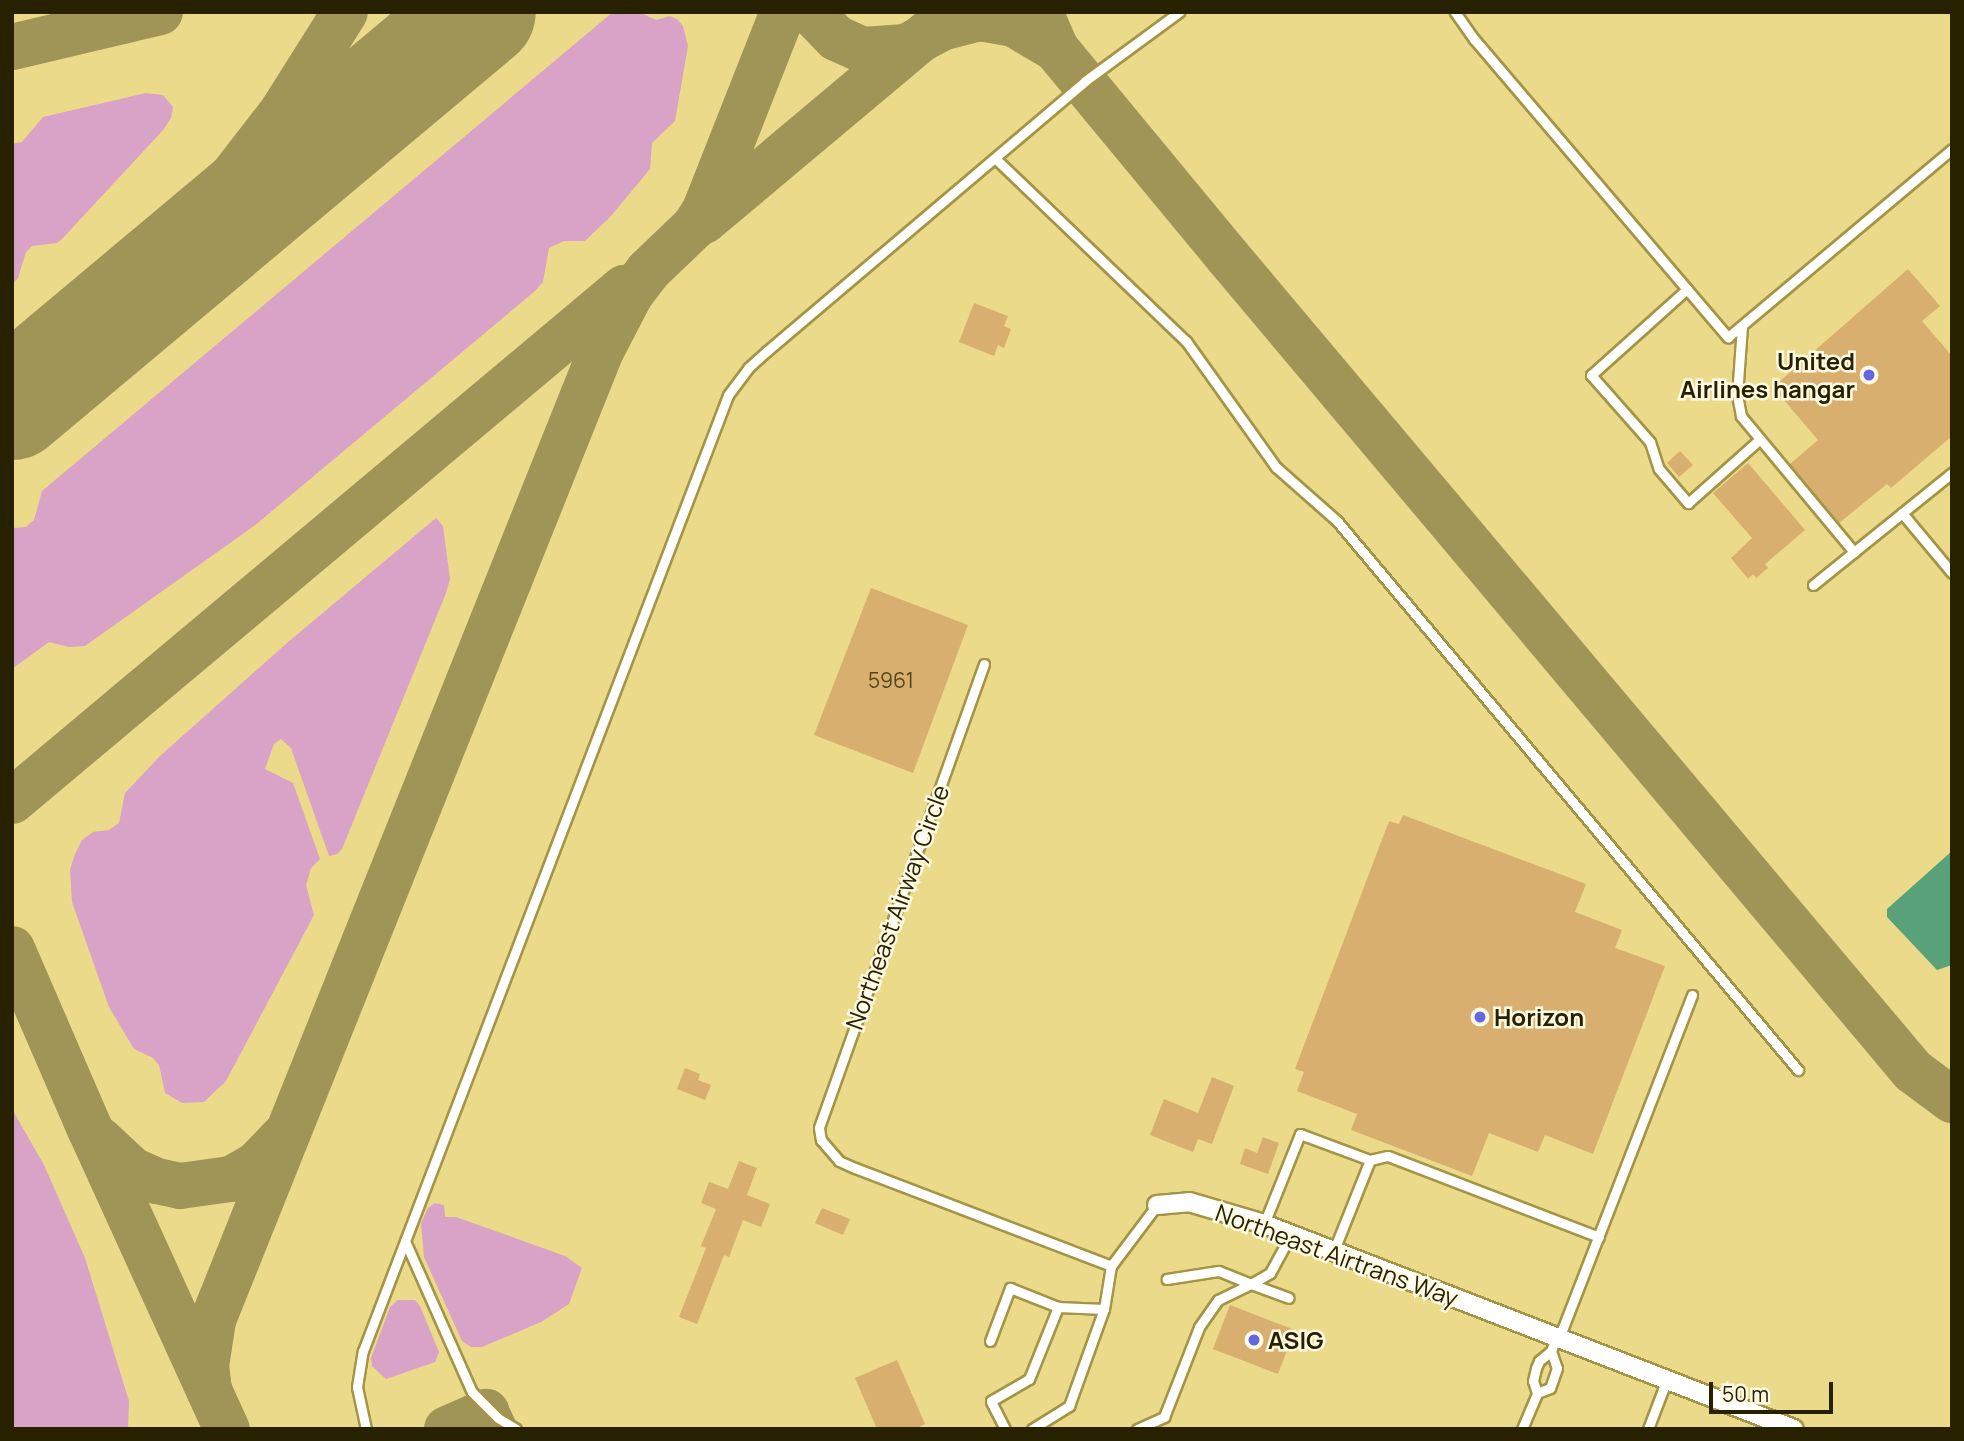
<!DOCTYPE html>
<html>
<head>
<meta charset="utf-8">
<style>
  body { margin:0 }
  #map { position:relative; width:1964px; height:1441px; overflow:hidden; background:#eada8a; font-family:Manrope,sans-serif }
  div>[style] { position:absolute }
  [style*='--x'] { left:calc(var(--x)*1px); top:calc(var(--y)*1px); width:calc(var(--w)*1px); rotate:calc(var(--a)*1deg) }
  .green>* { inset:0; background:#d9a2c7 }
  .water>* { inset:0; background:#58a179 }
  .taxiway>* { height:46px; margin:-23px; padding:0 23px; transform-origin:23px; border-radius:23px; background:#a09456 }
  .runway>* { height:112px; margin:-56px; padding:0 56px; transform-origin:56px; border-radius:56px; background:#a09456 }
  .building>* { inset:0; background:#d8af6e }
  .roads { filter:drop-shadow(2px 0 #a49445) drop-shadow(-2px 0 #a49445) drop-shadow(0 2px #a49445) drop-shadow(0 -2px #a49445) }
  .lane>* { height:9px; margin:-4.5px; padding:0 4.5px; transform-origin:4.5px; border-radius:4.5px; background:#fff }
  .street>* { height:18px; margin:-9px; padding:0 9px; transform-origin:9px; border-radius:9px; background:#fff }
  .dots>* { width:19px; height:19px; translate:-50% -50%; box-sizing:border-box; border:4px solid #fffae3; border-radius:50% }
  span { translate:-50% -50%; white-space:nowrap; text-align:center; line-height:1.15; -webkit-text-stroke:5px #fffae3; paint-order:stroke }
  .number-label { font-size:21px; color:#54441c }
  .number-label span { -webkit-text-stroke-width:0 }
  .poi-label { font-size:24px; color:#282100; font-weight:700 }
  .right { translate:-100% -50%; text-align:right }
  .left { translate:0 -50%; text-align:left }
  .street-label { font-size:24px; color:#282100 }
  .frame { position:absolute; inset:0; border:14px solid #282100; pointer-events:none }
  .scale { position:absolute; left:1709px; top:1382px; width:124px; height:32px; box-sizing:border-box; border:4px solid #282100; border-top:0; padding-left:9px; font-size:21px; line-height:24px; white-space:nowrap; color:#282100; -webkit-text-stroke:5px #fffae3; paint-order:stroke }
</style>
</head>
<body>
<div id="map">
  <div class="green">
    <i style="clip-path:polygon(613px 12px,639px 12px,656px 20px,670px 16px,677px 19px,683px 26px,688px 46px,675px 121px,652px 143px,650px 169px,611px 216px,585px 241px,564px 241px,549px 248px,543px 282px,535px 291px,254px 526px,85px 646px,69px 647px,49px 642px,12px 669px,12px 528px,26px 527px,34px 520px,42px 491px)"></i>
    <i style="clip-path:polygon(146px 93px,163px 95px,173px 107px,171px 118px,164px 129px,62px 239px,57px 243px,32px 246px,26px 252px,18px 278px,12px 285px,12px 144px,22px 142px,43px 117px)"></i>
    <i style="clip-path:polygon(436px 518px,443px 526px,450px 579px,446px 593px,342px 849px,337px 854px,329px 856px,291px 748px,281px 739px,274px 744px,265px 769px,293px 783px,320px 859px,311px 868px,306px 885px,314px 915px,226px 1081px,204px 1102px,182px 1103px,165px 1093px,159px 1065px,153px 1058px,134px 1049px,109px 1007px,72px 902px,70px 870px,75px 854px,82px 840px,93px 832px,109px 830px,119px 823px,125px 793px,160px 756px,287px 643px)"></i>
    <i style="clip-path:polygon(12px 1109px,44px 1165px,85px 1258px,129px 1401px,128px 1429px,12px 1429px)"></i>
    <i style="clip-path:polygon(435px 1203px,444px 1205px,445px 1217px,456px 1217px,565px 1256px,582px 1268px,569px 1304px,541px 1322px,482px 1347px,471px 1347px,462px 1341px,424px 1257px,421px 1223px,428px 1208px)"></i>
    <i style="clip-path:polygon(398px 1300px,415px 1300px,420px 1306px,439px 1352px,435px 1362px,386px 1379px,372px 1366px,371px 1358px,390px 1307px)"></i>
  </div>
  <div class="water">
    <i style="clip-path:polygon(1952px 851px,1952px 965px,1937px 970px,1887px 917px,1887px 909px)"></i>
  </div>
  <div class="taxiway">
    <i style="--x:811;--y:12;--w:36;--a:46"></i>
    <i style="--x:836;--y:38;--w:30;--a:24"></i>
    <i style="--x:863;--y:50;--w:43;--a:-4"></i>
    <i style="--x:906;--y:47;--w:40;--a:-28"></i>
    <i style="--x:941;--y:28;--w:40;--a:-14.4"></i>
    <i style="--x:980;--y:18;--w:35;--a:10"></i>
    <i style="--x:1014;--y:24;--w:49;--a:30.8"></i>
    <i style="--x:1040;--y:12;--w:40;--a:66.6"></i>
    <i style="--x:1056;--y:49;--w:270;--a:50.4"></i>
    <i style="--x:1228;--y:257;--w:1064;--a:49.92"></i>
    <i style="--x:1913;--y:1071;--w:49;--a:36.6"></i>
    <i style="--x:12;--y:47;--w:152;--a:-13.3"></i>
    <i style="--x:704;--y:221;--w:325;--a:-40"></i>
    <i style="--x:12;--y:408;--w:261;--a:-45.2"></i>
    <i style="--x:196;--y:223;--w:140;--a:-52.2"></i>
    <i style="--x:282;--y:112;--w:118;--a:-57.8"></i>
    <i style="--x:12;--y:801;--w:799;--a:-39.97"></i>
    <i style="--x:12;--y:949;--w:196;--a:66.6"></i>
    <i style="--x:90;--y:1129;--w:330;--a:65.5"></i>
    <i style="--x:100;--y:1140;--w:44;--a:43.2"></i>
    <i style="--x:132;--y:1170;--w:27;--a:24"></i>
    <i style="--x:157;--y:1181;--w:24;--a:12"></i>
    <i style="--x:180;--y:1186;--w:51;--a:-7.8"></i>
    <i style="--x:231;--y:1179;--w:29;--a:-29"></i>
    <i style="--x:256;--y:1165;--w:39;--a:-46"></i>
    <i style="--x:209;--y:1390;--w:24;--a:-97"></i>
    <i style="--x:206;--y:1366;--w:47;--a:-81.3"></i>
    <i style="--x:213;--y:1320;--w:1044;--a:-68.18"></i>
    <i style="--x:601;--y:351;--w:63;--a:-62.6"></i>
    <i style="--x:630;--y:295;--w:30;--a:-53"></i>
    <i style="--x:648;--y:271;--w:65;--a:-43.8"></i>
    <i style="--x:695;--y:226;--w:19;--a:-58"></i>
    <i style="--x:705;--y:210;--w:213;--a:-68.5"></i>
    <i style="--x:447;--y:1429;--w:43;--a:-23.6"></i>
    <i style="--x:486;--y:1412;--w:19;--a:65"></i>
  </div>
  <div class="runway">
    <i style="--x:12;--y:404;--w:610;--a:-39.95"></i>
  </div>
  <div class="building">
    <i style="clip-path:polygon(1908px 269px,1940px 306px,1922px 321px,1952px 356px,1952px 436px,1891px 488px,1887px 484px,1839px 523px,1790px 464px,1818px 440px,1773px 387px)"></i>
    <i style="clip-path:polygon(974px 303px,1008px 316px,1004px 326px,1011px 329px,1004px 348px,998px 345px,994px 356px,959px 342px)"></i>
    <i style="clip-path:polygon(1680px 451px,1693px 465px,1679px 477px,1667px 463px)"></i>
    <i style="clip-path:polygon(1748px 463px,1805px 530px,1765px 564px,1768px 568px,1756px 578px,1753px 574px,1748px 579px,1731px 558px,1752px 538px,1713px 493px)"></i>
    <i style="clip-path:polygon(871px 588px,968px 625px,913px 773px,814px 735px)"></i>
    <i style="clip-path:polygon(1403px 815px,1586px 884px,1575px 912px,1622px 930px,1615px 948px,1665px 966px,1593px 1154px,1545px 1135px,1538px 1152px,1489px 1133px,1472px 1176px,1351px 1130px,1357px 1114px,1297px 1091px,1304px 1072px,1295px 1069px,1389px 821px,1399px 824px)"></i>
    <i style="clip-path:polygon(685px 1068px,700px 1074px,698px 1080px,711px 1085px,705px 1100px,677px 1089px)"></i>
    <i style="clip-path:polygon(1212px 1077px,1234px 1086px,1212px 1144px,1198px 1139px,1193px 1152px,1150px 1135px,1164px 1099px,1198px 1113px)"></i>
    <i style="clip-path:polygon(1263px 1137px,1279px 1143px,1268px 1174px,1240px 1164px,1245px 1148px,1257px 1153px)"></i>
    <i style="clip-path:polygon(739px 1161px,757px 1168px,747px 1195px,770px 1204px,761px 1227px,743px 1220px,729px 1257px,724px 1255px,697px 1324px,679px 1317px,706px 1248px,701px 1246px,716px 1209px,701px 1203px,709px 1182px,728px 1189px)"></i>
    <i style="clip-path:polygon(822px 1208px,850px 1219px,843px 1235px,815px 1223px)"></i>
    <i style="clip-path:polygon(1230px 1305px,1295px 1330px,1278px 1374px,1213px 1349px)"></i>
    <i style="clip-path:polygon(897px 1360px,925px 1424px,915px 1429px,877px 1429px,855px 1378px)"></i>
  </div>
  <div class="roads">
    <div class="lane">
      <i style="--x:1455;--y:12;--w:33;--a:55"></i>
      <i style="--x:1474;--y:39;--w:392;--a:49.6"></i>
      <i style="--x:1728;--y:337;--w:292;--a:-40"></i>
      <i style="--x:996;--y:159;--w:263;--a:43.8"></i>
      <i style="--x:1186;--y:341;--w:155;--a:54.5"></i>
      <i style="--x:1276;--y:467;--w:81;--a:41.5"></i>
      <i style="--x:1337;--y:521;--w:717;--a:49.98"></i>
      <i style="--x:1687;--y:289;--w:129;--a:138.1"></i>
      <i style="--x:1591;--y:375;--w:89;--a:48.6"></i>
      <i style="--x:1650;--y:442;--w:28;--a:72"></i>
      <i style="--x:1659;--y:469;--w:45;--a:49.5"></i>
      <i style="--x:1688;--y:503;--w:95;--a:-41.6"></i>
      <i style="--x:1742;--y:326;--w:69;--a:94.1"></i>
      <i style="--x:1737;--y:395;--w:21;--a:79"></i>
      <i style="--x:1741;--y:416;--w:177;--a:50.3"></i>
      <i style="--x:1902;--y:513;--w:78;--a:50.2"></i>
      <i style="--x:1813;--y:585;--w:179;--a:-38.9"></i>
      <i style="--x:984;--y:664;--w:492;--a:109.6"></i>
      <i style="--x:819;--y:1128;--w:12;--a:81"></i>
      <i style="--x:821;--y:1140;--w:28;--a:49"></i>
      <i style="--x:839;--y:1161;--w:17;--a:24"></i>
      <i style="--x:855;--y:1168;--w:274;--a:20.9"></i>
      <i style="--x:1111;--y:1266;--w:76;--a:-53"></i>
      <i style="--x:1264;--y:1224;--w:97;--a:-68.2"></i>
      <i style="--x:1300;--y:1134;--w:75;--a:20.4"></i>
      <i style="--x:1370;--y:1160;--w:18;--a:-13"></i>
      <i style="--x:1388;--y:1156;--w:226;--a:21"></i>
      <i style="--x:405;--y:1241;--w:165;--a:66.1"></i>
      <i style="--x:472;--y:1392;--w:37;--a:45"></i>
      <i style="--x:498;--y:1418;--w:21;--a:31"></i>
      <i style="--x:1334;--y:1250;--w:97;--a:-68.2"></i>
      <i style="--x:1251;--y:1284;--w:22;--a:-30"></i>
      <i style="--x:1270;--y:1273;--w:44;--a:-61.7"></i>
      <i style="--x:1251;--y:1284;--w:40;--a:20.2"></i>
      <i style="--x:1559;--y:1338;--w:368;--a:-68.8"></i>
      <i style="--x:990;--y:1341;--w:57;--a:-69.3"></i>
      <i style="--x:1010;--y:1288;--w:52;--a:21.6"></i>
      <i style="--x:1551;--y:1351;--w:18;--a:71"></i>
      <i style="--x:1557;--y:1368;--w:21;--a:109"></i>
      <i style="--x:1550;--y:1388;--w:14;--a:159"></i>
      <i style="--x:1537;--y:1393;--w:13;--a:-108"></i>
      <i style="--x:1533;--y:1381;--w:13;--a:-77"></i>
      <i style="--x:1536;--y:1368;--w:8;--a:-67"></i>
      <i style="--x:1539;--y:1361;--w:16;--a:-40"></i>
      <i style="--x:1551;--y:1351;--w:15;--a:-70"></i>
      <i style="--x:366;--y:1429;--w:43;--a:-102.1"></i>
      <i style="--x:357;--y:1387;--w:36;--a:-81"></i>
      <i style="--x:363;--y:1351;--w:1023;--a:-69.1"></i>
      <i style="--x:728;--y:395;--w:34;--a:-53"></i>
      <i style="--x:748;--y:368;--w:25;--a:-42"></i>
      <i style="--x:767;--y:351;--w:417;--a:-40.3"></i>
      <i style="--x:1085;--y:81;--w:117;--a:-36.3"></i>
      <i style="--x:1005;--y:1429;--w:31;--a:-117"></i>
      <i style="--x:991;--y:1401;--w:44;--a:-30.1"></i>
      <i style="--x:1029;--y:1379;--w:78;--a:-68.1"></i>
      <i style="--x:1058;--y:1307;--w:46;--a:2.5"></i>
      <i style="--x:1032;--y:1429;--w:44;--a:-31.9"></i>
      <i style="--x:1069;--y:1406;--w:103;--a:-70.2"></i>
      <i style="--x:1104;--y:1309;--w:44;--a:-80.8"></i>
      <i style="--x:1137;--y:1429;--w:30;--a:-24"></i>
      <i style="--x:1164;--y:1417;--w:97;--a:-68.7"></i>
      <i style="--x:1199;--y:1327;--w:33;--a:-55"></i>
      <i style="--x:1218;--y:1300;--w:37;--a:-26"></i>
      <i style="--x:1251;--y:1284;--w:35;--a:-158"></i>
      <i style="--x:1218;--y:1271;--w:52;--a:171.1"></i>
      <i style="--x:1522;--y:1429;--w:39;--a:-67"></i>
      <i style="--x:1648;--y:1429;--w:53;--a:-69.2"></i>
    </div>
    <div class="street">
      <i style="--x:1157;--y:1205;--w:32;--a:-5"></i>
      <i style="--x:1189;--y:1202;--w:78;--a:16.3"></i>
      <i style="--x:1264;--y:1224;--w:568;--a:21.15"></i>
    </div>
  </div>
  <div class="dots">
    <i style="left:1869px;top:375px;background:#6567e0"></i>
    <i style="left:1480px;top:1017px;background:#6567e0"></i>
    <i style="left:1254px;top:1340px;background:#6567e0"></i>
  </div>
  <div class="number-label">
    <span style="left:891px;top:680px">5961</span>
  </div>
  <div class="poi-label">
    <span class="right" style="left:1855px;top:375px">United<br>Airlines hangar</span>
    <span class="left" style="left:1494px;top:1017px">Horizon</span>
    <span class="left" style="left:1268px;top:1340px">ASIG</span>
  </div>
  <div class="street-label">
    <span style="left:897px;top:907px;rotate:-70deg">Northeast Airway Circle</span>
    <span style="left:1337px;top:1255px;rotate:20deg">Northeast Airtrans Way</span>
  </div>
  <div class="frame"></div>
  <div class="scale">50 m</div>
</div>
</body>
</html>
